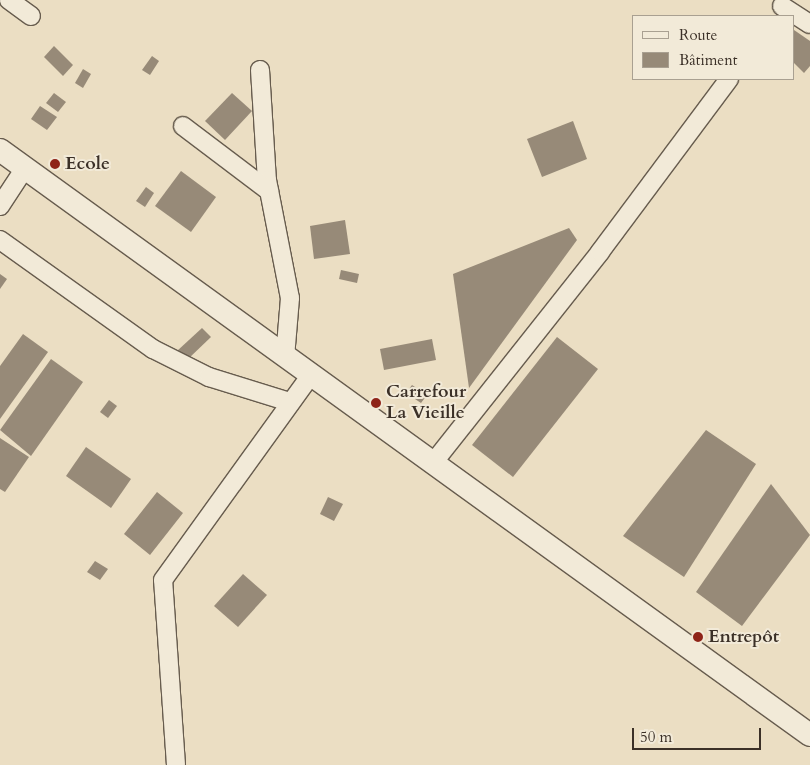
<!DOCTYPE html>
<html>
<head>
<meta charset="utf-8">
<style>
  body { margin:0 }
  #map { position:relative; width:810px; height:765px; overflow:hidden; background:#ebdec3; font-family:Cardo,serif }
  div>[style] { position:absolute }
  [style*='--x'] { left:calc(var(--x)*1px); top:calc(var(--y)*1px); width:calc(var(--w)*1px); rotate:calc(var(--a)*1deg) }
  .building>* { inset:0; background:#978a78 }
  .roads { filter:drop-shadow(1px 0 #675c4e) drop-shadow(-1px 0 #675c4e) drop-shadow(0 1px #675c4e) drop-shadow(0 -1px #675c4e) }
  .minor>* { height:18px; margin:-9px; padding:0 9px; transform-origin:9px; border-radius:9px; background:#f2ead8 }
  .tertiary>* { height:22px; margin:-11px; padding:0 11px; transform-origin:11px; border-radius:11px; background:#f2ead8 }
  .dots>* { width:14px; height:14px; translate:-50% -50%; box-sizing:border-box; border:2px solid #f2ead8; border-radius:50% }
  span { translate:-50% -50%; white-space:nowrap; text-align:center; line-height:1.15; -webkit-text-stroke:4px #f2ead8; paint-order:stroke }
  .poi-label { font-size:18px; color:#3b3027; font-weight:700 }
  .left { translate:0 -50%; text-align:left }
  .legend { position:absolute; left:632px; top:15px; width:162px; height:65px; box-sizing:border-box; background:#f2ead8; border:1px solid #a9a091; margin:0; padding:6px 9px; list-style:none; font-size:15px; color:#3b3027 }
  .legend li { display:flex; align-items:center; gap:10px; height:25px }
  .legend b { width:25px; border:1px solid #a9a091 }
  .scale { position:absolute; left:632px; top:728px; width:129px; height:22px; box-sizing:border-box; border:2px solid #3b3027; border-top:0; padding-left:6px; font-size:15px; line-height:18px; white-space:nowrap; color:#3b3027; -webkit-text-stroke:4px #f2ead8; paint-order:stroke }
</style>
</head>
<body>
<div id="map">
  <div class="building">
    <i style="clip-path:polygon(794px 30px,810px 41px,810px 66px,804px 73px,794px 63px)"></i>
    <i style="clip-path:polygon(54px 46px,73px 65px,63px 76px,44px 57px)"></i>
    <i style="clip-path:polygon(152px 56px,159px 61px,150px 75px,142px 70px)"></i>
    <i style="clip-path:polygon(83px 69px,91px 74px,83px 88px,75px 83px)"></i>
    <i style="clip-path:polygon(54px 93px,66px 102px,58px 112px,46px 103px)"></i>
    <i style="clip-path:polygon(232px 93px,252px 111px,225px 140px,205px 121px)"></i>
    <i style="clip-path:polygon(40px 106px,57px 117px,47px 130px,31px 119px)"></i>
    <i style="clip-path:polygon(573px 121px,587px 159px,542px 177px,527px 139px)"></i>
    <i style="clip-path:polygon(181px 171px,216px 197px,191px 232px,155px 206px)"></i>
    <i style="clip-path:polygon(146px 187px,154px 193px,145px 207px,136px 201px)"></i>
    <i style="clip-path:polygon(345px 220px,350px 254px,314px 259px,310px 226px)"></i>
    <i style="clip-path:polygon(569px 228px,577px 240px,469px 388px,453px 274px)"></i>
    <i style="clip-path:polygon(341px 270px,359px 274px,357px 283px,339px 279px)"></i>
    <i style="clip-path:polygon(0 274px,7px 279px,0 289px)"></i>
    <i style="clip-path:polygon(202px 328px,211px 337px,187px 360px,177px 351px)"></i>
    <i style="clip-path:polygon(23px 334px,48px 352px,0 419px,0 366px)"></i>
    <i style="clip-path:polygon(557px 337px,598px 369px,513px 477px,472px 445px)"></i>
    <i style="clip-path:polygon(432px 339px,436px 360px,384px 370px,380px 349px)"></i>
    <i style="clip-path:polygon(51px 359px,83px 382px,31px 456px,0 430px)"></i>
    <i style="clip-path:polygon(412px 385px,427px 395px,421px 403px,406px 393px)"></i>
    <i style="clip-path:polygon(109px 400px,117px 406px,108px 418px,100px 412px)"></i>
    <i style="clip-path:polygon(706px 430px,756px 464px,684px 577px,623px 536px)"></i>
    <i style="clip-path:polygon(0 438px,29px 457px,5px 492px,0 489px)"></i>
    <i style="clip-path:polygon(86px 447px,131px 479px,111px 508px,66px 476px)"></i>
    <i style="clip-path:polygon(771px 484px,810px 535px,742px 626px,696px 592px)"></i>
    <i style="clip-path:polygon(157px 492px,183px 513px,150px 555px,124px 534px)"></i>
    <i style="clip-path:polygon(328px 497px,343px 504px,334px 521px,320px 514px)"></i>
    <i style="clip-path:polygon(95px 561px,108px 569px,100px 580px,87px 572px)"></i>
    <i style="clip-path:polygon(243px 574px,267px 595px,238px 627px,214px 606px)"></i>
  </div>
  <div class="roads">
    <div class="minor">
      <i style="--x:9;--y:0;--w:27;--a:36"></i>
      <i style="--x:782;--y:6;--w:33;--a:33"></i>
      <i style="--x:260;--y:70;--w:110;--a:86.4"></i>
      <i style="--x:267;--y:180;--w:120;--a:79"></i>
      <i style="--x:290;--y:298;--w:59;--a:94.8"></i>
      <i style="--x:183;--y:126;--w:108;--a:37.1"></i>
      <i style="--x:0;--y:206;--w:45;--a:-56.7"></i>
      <i style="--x:0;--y:240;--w:188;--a:35.5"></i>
      <i style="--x:153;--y:349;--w:63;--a:26.6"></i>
      <i style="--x:209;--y:377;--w:85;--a:17.2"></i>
      <i style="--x:433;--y:463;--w:269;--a:-51.6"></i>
      <i style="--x:600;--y:252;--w:216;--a:-53.3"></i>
      <i style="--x:176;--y:765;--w:185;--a:-94"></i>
      <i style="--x:163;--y:580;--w:251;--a:-54.2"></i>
    </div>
    <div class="tertiary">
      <i style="--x:0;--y:150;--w:999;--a:35.84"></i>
    </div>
  </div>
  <div class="dots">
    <i style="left:55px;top:164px;background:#8f2418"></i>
    <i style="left:376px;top:403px;background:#8f2418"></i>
    <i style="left:698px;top:637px;background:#8f2418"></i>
  </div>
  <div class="poi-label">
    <span class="left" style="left:65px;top:164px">Ecole</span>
    <span class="left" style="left:386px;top:403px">Carrefour<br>La Vieille</span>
    <span class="left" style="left:708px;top:637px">Entrepôt</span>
  </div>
  <ul class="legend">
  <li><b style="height:6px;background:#f2ead8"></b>Route</li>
  <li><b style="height:14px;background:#978a78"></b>Bâtiment</li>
  </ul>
  <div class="scale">50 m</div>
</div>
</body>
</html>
